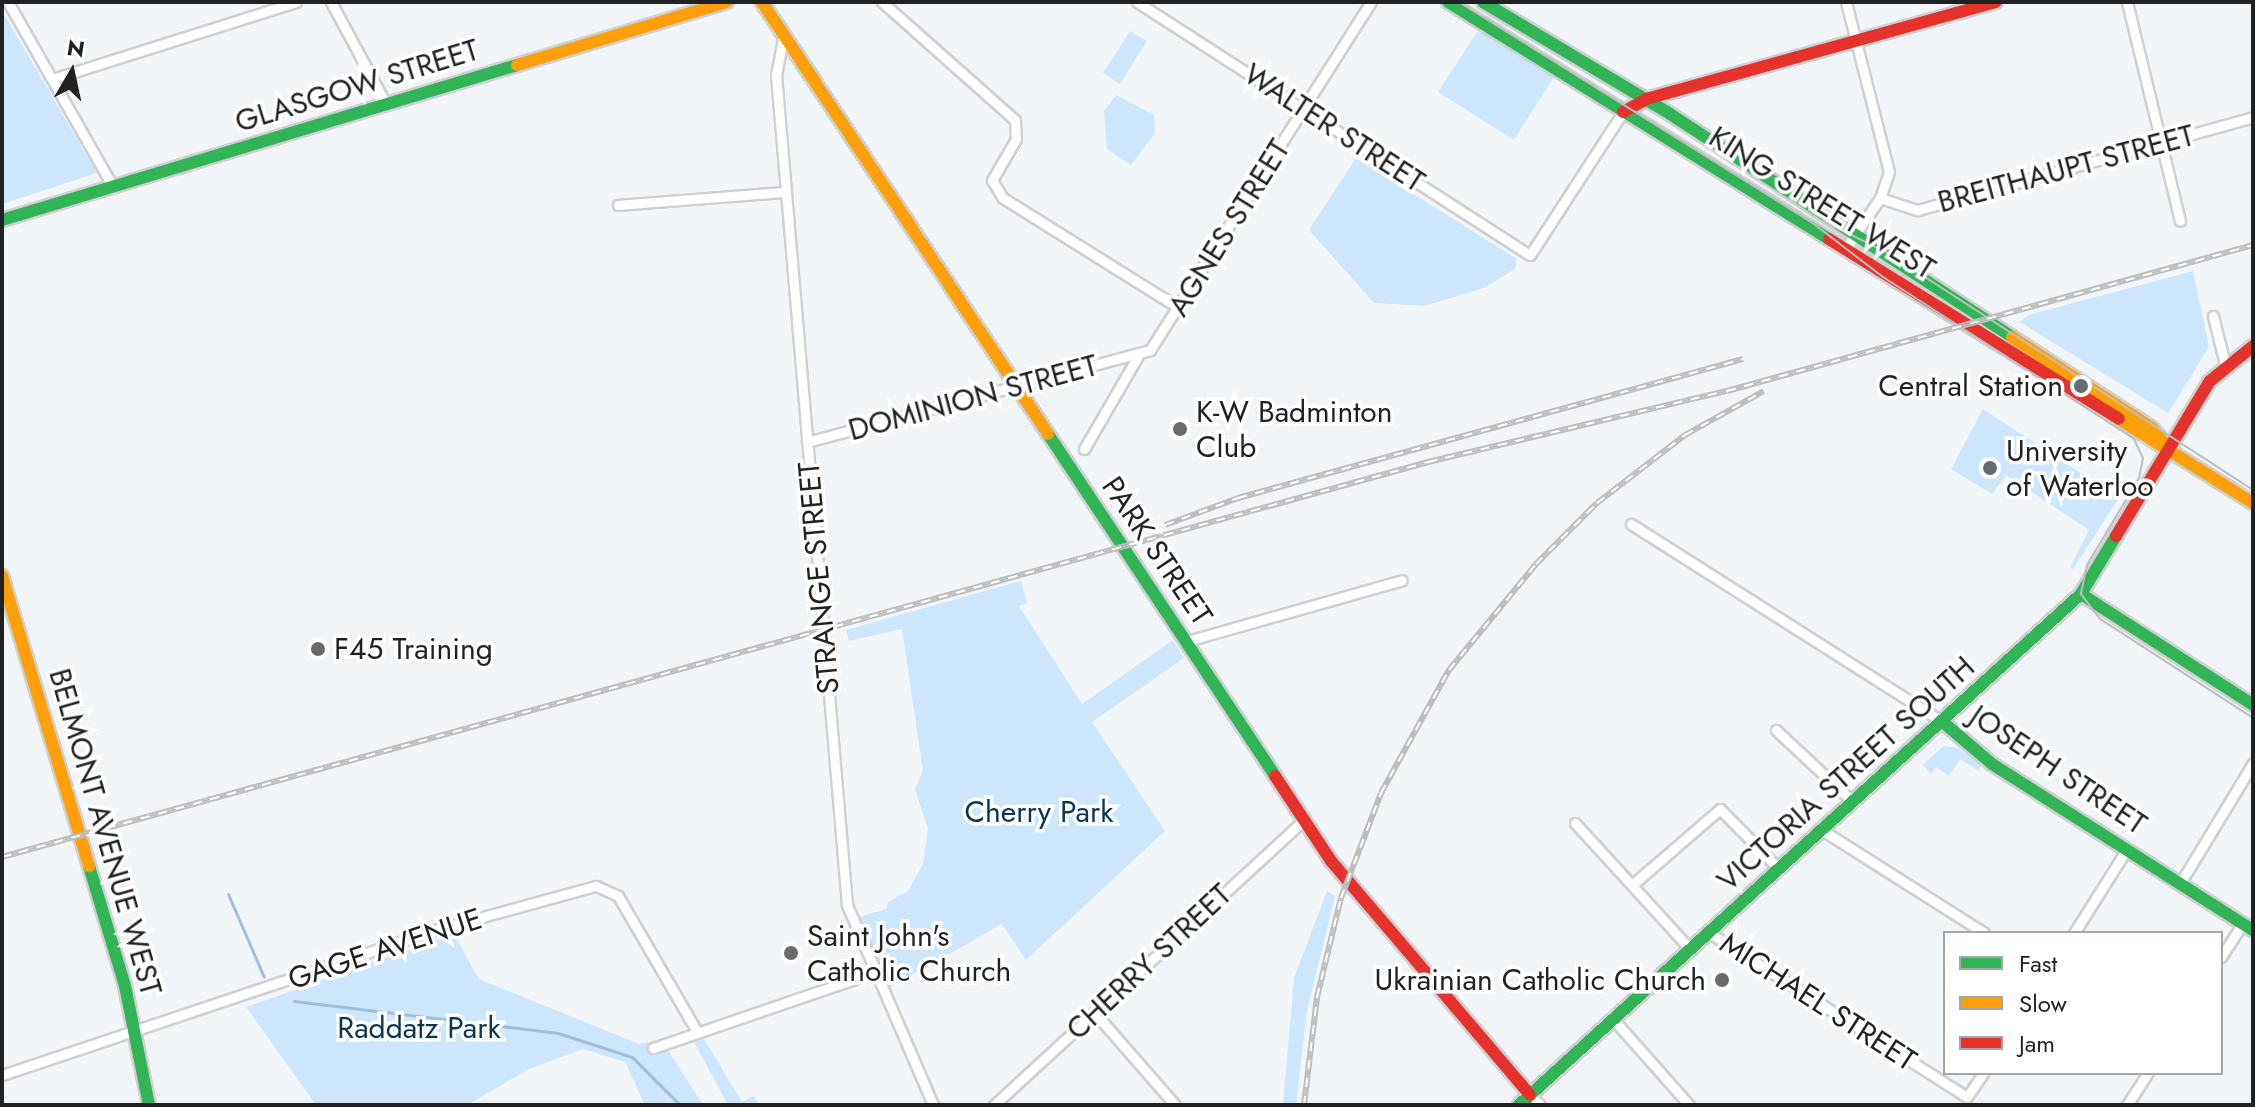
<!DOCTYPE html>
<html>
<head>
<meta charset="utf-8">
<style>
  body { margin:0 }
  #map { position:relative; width:2255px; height:1107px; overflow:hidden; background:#f2f5f8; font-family:Jost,sans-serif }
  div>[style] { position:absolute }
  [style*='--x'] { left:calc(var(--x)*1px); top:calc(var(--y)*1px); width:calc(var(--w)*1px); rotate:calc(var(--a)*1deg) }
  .green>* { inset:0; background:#cde6fc }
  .stream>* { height:3px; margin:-1.5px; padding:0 1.5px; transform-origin:1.5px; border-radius:1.5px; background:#a3bce2 }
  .roads { filter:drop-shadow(2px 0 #ced0d2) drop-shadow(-2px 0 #ced0d2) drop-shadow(0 2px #ced0d2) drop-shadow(0 -2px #ced0d2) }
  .street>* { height:9px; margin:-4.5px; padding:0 4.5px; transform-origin:4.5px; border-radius:4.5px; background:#fdfefe }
  .fast>* { height:12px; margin:-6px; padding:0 6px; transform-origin:6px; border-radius:6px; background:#30b455 }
  .slow>* { height:12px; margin:-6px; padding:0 6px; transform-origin:6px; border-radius:6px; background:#ff9f0a }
  .jam>* { height:12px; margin:-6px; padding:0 6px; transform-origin:6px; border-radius:6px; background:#e5322d }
  .tram>* { height:2px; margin:-1px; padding:0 1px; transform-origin:1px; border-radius:1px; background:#bdbebe }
  .rail>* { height:6px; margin-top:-3px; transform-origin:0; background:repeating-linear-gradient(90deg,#fff 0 9px,#bdbebe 0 18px); box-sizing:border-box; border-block:2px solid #bdbebe }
  .dots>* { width:22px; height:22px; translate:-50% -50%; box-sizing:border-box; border:4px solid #fff; border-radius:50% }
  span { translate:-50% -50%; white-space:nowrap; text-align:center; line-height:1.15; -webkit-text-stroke:7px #fff; paint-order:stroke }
  .street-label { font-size:30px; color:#1f2123 }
  .poi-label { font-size:30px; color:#1f2123 }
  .right { translate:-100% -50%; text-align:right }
  .left { translate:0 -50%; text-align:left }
  .park-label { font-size:30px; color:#0b3553 }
  .frame { position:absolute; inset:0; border:4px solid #1f2123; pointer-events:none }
  .legend { position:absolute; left:1943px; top:931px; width:280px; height:144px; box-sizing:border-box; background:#fff; border:2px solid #a5a6a7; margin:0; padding:10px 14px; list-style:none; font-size:24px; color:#1f2123 }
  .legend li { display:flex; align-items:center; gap:16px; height:40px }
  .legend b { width:40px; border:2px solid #a5a6a7 }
  .north { position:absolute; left:32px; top:32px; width:80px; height:80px; -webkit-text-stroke:6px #fff; paint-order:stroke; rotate:9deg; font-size:22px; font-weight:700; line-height:32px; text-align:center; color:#1f2123 }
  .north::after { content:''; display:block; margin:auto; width:28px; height:36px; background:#1f2123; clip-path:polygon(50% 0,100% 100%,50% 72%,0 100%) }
</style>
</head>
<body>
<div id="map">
  <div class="green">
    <i style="clip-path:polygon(2px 11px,97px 173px,2px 204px)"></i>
    <i style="clip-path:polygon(1479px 29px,1554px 77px,1514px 140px,1438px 92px)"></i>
    <i style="clip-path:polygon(1130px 31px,1147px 41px,1120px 84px,1103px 73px)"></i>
    <i style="clip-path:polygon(1116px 95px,1154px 115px,1155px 133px,1131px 165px,1107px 149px,1104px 111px)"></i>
    <i style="clip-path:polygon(1356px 158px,1517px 259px,1515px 269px,1484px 288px,1424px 306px,1374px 303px,1309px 230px)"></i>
    <i style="clip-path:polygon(2193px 271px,2209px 347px,2168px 413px,2020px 322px,2028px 315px)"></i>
    <i style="clip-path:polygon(1983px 409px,2119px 498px,2073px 569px,2070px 567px,2089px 530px,2006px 475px,1992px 494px,1951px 469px)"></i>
    <i style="clip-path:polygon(1021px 581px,1027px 603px,1019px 606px,1082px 704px,1173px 640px,1184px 658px,1092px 722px,1165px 831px,1026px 960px,1002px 924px,889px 988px,856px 918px,886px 909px,888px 902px,908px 891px,923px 864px,928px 829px,915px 789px,923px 771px,902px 629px,849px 641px,846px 630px)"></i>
    <i style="clip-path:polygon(1944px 746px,1958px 748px,1982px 765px,1978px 771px,1960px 759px,1949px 776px,1936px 767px,1931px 773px,1922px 765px)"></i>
    <i style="clip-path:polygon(1327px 891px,1335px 896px,1307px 1011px,1296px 1105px,1283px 1105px,1294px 978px)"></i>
    <i style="clip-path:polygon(454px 934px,479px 979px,639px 1044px,648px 1042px,653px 1056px,668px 1050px,703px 1105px,645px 1105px,625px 1062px,583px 1049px,529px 1069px,467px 1105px,316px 1105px,246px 1007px)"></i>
    <i style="clip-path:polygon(704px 1039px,742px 1102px,754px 1096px,759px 1105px,728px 1105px,694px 1042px)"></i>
  </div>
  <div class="stream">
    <i style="--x:228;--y:894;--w:90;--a:66.6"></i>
    <i style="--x:294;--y:1001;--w:266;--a:6.9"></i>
    <i style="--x:558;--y:1033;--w:78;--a:18"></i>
    <i style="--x:632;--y:1057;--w:68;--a:45"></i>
  </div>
  <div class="roads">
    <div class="street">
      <i style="--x:8;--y:2;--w:213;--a:60.4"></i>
      <i style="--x:331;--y:2;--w:116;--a:61.7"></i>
      <i style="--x:882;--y:2;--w:178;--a:41.6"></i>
      <i style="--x:1015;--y:120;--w:19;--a:87"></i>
      <i style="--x:1016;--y:139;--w:48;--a:120.3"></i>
      <i style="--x:992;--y:180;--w:21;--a:59"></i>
      <i style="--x:1003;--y:198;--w:208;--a:32"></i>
      <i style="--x:1137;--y:2;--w:467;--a:32.8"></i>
      <i style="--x:1530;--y:255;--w:171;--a:-57"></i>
      <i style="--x:1846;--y:2;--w:175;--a:75.8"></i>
      <i style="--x:1889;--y:172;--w:28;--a:109"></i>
      <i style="--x:1880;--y:198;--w:60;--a:124.2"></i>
      <i style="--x:2127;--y:2;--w:225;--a:76.4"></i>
      <i style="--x:784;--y:34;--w:42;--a:101"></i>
      <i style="--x:776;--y:75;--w:833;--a:85.11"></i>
      <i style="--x:847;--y:905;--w:218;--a:66.7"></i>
      <i style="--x:52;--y:79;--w:256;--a:-17.5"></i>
      <i style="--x:1880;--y:198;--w:40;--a:18"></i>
      <i style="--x:1918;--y:210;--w:348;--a:-15.5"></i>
      <i style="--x:618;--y:205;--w:168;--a:-4.5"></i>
      <i style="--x:2213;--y:316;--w:49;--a:76"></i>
      <i style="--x:807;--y:442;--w:355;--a:-15"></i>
      <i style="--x:1150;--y:350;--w:412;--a:-57.6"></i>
      <i style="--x:1084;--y:449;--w:110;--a:-59.9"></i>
      <i style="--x:1631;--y:524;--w:371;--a:32.4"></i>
      <i style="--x:1187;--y:641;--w:223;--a:-15.8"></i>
      <i style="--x:1776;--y:730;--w:105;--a:43.1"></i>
      <i style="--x:1575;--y:823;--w:171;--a:47.6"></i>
      <i style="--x:1822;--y:830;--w:192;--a:32.4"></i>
      <i style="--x:2181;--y:882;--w:139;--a:-58.8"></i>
      <i style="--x:1632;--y:885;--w:116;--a:-40.8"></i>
      <i style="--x:1720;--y:809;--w:84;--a:45.5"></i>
      <i style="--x:1708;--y:932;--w:307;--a:32.5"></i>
      <i style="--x:1967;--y:1097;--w:29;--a:-56"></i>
      <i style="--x:2074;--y:933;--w:99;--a:-57.8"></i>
      <i style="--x:2221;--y:957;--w:40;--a:-57.1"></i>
      <i style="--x:1094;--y:1012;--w:123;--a:48.9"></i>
      <i style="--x:1613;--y:1019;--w:115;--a:48.5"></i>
      <i style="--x:653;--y:1048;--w:231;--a:-18.9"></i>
      <i style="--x:2;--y:1075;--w:464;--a:-18.5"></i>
      <i style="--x:442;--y:928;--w:160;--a:-15.3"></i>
      <i style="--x:596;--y:886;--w:24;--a:24"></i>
      <i style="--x:618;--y:896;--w:157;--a:59.8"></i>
      <i style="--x:1530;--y:1095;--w:14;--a:45"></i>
      <i style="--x:994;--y:1105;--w:421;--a:-42.6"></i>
      <i style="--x:2127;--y:1105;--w:38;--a:-57"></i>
    </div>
    <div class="fast">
      <i style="--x:1448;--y:2;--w:449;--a:31.9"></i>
      <i style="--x:1483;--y:2;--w:218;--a:30.9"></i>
      <i style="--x:1670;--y:114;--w:408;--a:33.1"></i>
      <i style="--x:2;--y:220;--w:538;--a:-16.75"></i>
      <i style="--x:1048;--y:434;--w:410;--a:56.4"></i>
      <i style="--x:2081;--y:594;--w:205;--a:32.8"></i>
      <i style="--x:1944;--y:723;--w:63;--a:40.5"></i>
      <i style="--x:1992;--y:764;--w:309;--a:32.5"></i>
      <i style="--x:89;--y:866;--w:125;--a:73.3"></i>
      <i style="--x:125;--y:986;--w:121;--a:78.6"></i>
      <i style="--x:1519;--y:1105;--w:760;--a:-42.28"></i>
      <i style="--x:2081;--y:594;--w:68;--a:-58.9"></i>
    </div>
    <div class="slow">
      <i style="--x:762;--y:2;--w:518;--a:56.49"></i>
      <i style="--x:517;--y:65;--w:219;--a:-16.7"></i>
      <i style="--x:2012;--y:337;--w:167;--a:33"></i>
      <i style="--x:2152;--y:428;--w:22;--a:51"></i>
      <i style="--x:2119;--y:419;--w:158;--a:32.1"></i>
      <i style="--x:2;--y:576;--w:303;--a:73.3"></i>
    </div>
    <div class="jam">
      <i style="--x:1623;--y:112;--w:26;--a:-29"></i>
      <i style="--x:1646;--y:99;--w:363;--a:-15.5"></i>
      <i style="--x:1829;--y:239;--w:341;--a:31.8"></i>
      <i style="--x:2116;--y:536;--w:181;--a:-58.8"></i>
      <i style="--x:2210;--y:381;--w:55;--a:-39.1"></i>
      <i style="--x:1275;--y:776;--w:102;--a:56.6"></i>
      <i style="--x:1331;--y:861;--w:307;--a:49.6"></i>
    </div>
  </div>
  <div class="tram">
    <i style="--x:1459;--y:2;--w:414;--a:32"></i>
    <i style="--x:1810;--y:221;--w:92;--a:37.5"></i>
    <i style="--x:1883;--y:277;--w:299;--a:32.8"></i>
    <i style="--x:2134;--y:439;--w:21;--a:65"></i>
    <i style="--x:2143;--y:458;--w:20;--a:101"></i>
    <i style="--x:2139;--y:478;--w:101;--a:120.9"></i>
    <i style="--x:2087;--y:565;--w:30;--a:102"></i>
    <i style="--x:2081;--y:594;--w:31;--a:53"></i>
    <i style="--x:2100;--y:619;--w:182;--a:32.9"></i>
    <i style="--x:1823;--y:221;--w:72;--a:26.2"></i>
    <i style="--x:1888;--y:253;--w:435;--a:33"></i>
  </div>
  <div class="rail">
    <i style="--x:1165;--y:525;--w:78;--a:-20.3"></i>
    <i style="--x:1238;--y:498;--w:524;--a:-15.39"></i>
    <i style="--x:2;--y:857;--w:1480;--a:-15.48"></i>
    <i style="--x:1428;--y:462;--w:307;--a:-13.4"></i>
    <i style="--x:1727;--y:391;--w:546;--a:-15.51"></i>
    <i style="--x:1304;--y:1105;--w:109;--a:-83.1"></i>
    <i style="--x:1317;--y:997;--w:102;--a:-76.4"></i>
    <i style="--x:1341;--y:898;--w:112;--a:-69.1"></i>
    <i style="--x:1381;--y:793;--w:141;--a:-61.1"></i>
    <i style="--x:1449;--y:670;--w:137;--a:-50.6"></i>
    <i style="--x:1536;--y:564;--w:86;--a:-45"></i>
    <i style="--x:1597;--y:503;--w:111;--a:-37.7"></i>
    <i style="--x:1685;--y:435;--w:90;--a:-29.1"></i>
  </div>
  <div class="dots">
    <i style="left:2081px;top:386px;background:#696b6e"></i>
    <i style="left:1180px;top:429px;background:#696b6e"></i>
    <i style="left:1990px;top:468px;background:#696b6e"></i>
    <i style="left:318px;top:649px;background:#696b6e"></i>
    <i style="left:791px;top:953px;background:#696b6e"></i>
    <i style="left:1722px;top:980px;background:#696b6e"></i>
  </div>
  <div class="street-label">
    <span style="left:357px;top:86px;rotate:-17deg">GLASGOW STREET</span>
    <span style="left:1334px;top:128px;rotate:33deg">WALTER STREET</span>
    <span style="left:2066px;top:169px;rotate:-15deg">BREITHAUPT STREET</span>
    <span style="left:1822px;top:203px;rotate:32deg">KING STREET WEST</span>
    <span style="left:1229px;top:228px;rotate:-58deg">AGNES STREET</span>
    <span style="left:973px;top:398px;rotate:-15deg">DOMINION STREET</span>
    <span style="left:1157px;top:551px;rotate:56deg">PARK STREET</span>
    <span style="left:819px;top:578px;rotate:-95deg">STRANGE STREET</span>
    <span style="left:2058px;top:770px;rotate:34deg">JOSEPH STREET</span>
    <span style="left:1846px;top:774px;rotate:-42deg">VICTORIA STREET SOUTH</span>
    <span style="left:105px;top:832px;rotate:74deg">BELMONT AVENUE WEST</span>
    <span style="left:385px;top:949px;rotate:-18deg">GAGE AVENUE</span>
    <span style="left:1149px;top:962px;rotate:-43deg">CHERRY STREET</span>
    <span style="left:1818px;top:1002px;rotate:33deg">MICHAEL STREET</span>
  </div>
  <div class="poi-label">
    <span class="right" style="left:2063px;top:386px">Central Station</span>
    <span class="left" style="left:1196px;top:429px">K-W Badminton<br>Club</span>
    <span class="left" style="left:2006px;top:468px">University<br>of Waterloo</span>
    <span class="left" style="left:334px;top:649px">F45 Training</span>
    <span class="left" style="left:807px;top:953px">Saint John's<br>Catholic Church</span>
    <span class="right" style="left:1706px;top:980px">Ukrainian Catholic Church</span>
  </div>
  <div class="park-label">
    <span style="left:1039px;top:812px">Cherry Park</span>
    <span style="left:419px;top:1028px">Raddatz Park</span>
  </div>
  <div class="frame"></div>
  <ul class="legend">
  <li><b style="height:10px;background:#30b455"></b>Fast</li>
  <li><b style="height:10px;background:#ff9f0a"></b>Slow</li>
  <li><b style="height:10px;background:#e5322d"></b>Jam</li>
  </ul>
  <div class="north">N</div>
</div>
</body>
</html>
